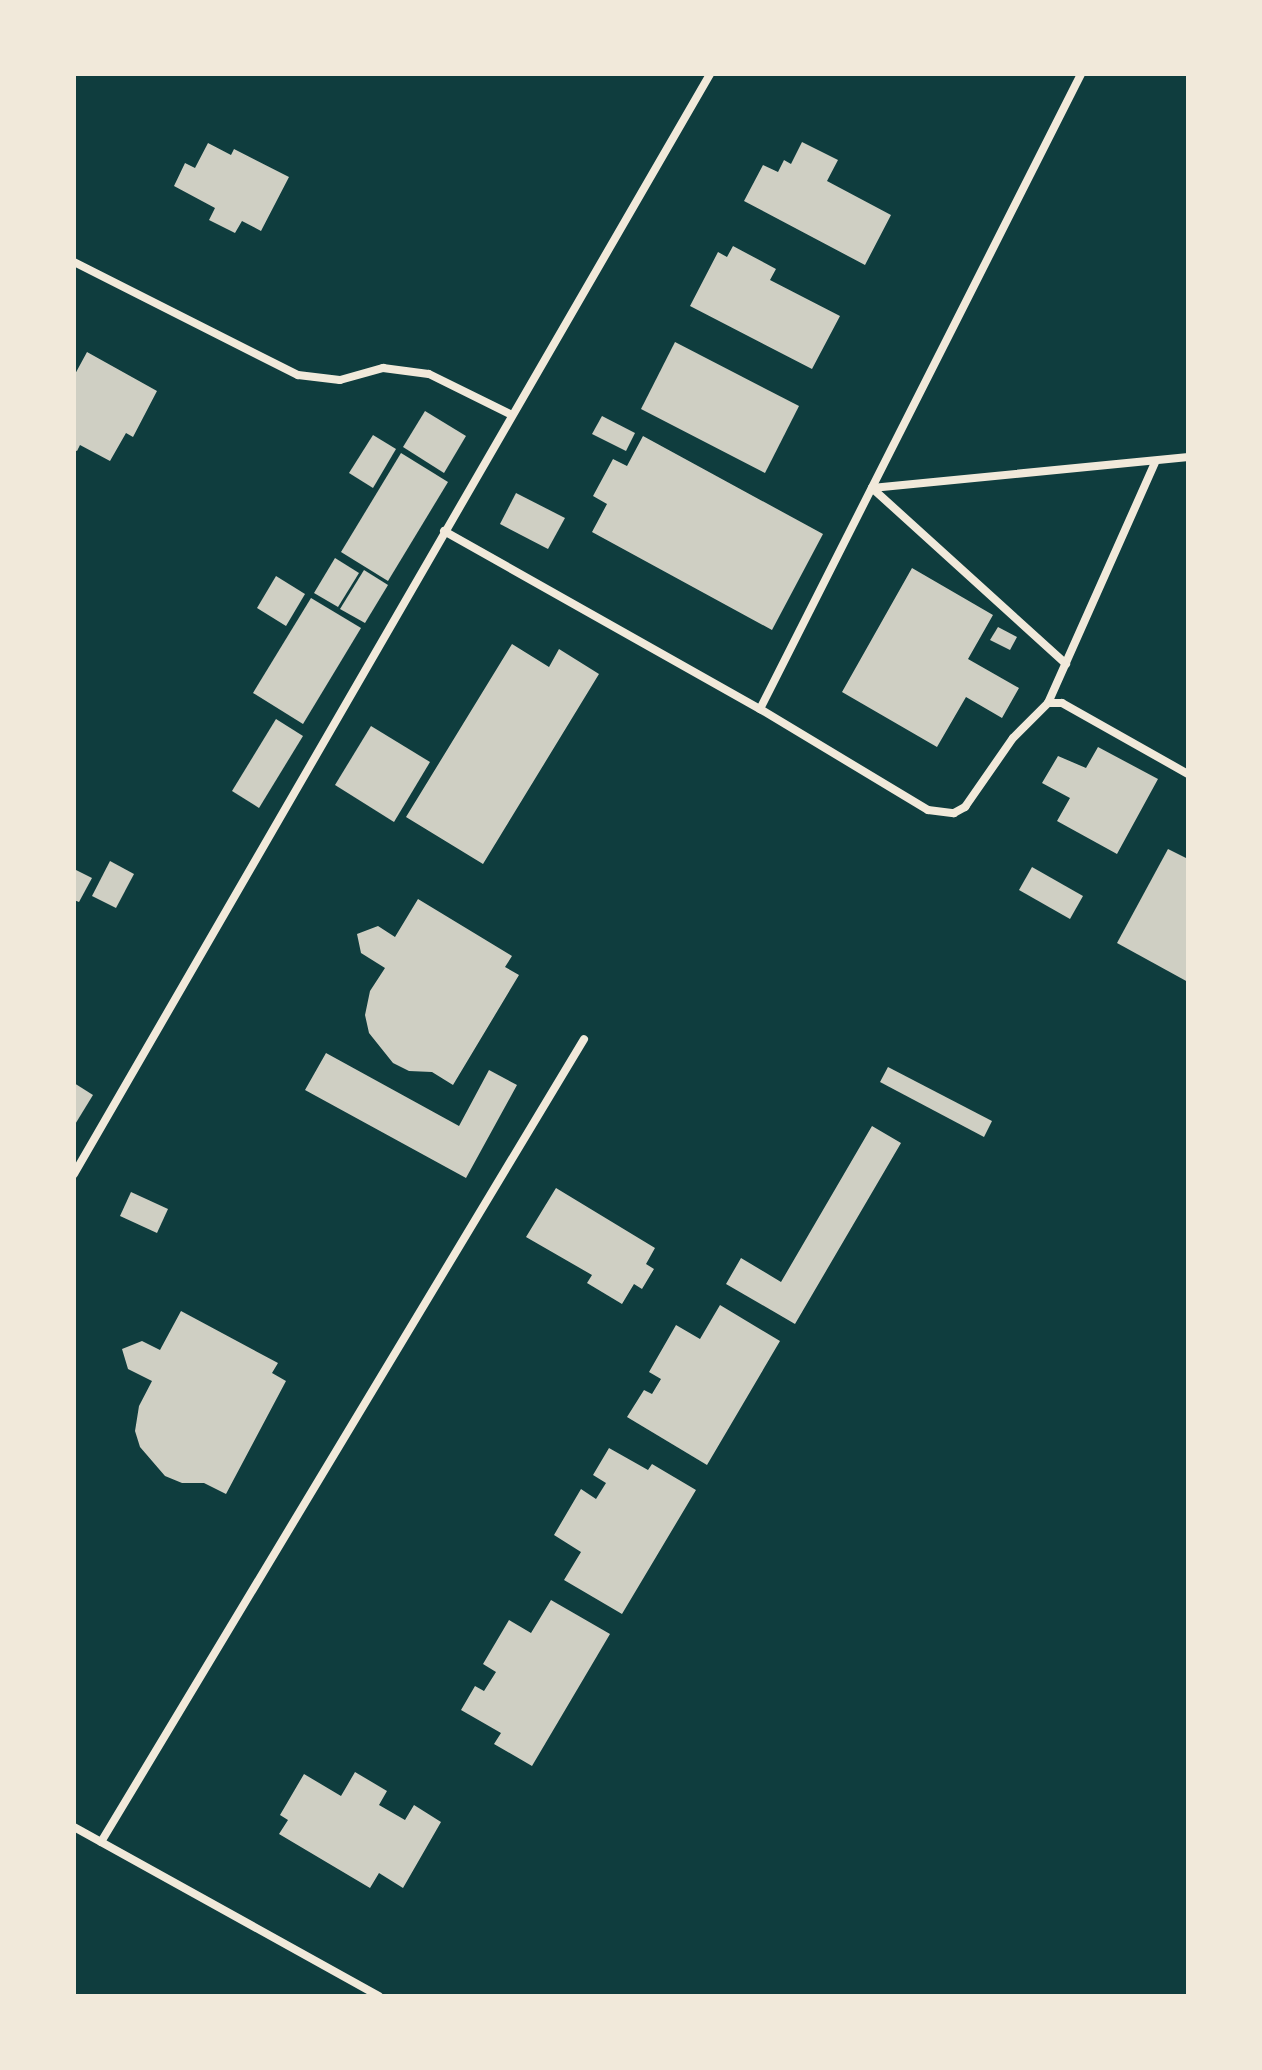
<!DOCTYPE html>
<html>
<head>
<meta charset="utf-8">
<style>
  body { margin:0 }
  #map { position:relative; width:1262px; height:2070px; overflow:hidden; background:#0f3d3e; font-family:"Alegreya Sans",sans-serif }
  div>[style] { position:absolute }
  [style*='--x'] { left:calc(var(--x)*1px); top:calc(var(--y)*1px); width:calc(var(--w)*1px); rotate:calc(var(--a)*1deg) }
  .building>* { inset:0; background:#cfcfc3 }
  .minor>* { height:8px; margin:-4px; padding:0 4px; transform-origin:4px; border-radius:4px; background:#f1e9da }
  span { translate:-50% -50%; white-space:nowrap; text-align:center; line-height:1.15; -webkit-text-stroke:7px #f1e9da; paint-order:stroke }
  .frame { position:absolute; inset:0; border:76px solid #f1e9da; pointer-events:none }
</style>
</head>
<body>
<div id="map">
  <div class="building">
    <i style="clip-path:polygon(802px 142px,838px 160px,827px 181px,891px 215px,865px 265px,744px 201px,763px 165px,778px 172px,784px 160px,791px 164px)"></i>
    <i style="clip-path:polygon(208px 143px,231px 155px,234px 149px,289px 177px,261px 231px,242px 221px,235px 233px,209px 220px,215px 208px,174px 186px,185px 163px,195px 168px)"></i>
    <i style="clip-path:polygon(733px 246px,776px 269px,770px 280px,840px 316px,812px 369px,690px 306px,718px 252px,727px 257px)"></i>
    <i style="clip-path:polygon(675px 342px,799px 406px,765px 473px,641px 409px)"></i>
    <i style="clip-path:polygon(87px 352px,157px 391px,133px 437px,126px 433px,110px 461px,80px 445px,77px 451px,74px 450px,74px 376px)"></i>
    <i style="clip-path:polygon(425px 411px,466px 436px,444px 473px,403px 447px)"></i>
    <i style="clip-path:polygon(602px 416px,635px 433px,626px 451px,592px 434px)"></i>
    <i style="clip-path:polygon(373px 435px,396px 449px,373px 488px,349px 473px)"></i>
    <i style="clip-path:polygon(643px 436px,823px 534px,772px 630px,592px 532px,607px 504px,593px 496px,613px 459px,627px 466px)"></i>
    <i style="clip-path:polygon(401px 453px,448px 482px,388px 581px,341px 552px)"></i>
    <i style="clip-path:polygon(516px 493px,565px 518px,548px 549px,500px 524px)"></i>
    <i style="clip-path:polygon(335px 558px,359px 573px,338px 607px,314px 593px)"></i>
    <i style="clip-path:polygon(912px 568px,993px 615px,968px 659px,1019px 688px,1002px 718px,966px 697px,937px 747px,842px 692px)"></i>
    <i style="clip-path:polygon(364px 570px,388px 585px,365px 623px,340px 609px)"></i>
    <i style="clip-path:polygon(276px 576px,305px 594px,286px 626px,257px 608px)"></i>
    <i style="clip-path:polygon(311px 598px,361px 628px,303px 724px,253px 693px)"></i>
    <i style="clip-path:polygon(998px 627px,1017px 637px,1010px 650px,990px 640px)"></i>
    <i style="clip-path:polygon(512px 644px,549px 667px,559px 649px,599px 674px,483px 864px,406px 817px)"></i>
    <i style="clip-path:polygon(276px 719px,303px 736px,259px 808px,232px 791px)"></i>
    <i style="clip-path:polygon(371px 726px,430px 762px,394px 822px,335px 785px)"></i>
    <i style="clip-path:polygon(1098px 747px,1158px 779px,1117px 854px,1057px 821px,1070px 798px,1042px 783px,1058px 756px,1086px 768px)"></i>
    <i style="clip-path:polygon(1168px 849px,1188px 859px,1188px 982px,1117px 943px)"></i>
    <i style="clip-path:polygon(110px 861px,134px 874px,116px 908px,92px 896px)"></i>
    <i style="clip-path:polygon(1032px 867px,1083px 896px,1070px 919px,1019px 890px)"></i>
    <i style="clip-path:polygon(74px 869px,92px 878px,79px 902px,74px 900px)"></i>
    <i style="clip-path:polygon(418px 899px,512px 956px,505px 967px,519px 975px,453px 1085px,432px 1072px,409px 1071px,393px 1063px,369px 1033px,365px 1015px,370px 991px,385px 968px,361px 953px,357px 934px,378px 926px,395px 937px)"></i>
    <i style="clip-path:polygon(326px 1053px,459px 1126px,489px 1070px,517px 1085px,466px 1178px,305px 1090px)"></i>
    <i style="clip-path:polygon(888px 1067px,992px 1121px,984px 1137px,880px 1082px)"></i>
    <i style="clip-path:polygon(74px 1083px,93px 1095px,74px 1126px)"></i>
    <i style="clip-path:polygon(872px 1126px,901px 1143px,795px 1324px,726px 1284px,741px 1258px,781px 1282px)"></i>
    <i style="clip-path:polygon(556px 1188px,655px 1248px,646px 1264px,654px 1269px,642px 1289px,634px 1284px,622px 1304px,587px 1283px,592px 1275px,526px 1237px)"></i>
    <i style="clip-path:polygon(131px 1192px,168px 1209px,157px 1233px,120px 1216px)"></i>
    <i style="clip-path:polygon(720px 1305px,780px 1341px,707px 1465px,627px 1417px,644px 1390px,652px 1394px,661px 1379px,649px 1372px,676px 1325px,700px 1339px)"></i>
    <i style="clip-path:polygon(181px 1311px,278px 1363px,272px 1373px,286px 1381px,226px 1494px,204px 1483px,182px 1483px,165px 1476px,140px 1447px,135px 1431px,139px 1406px,152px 1381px,128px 1369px,122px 1349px,142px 1341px,160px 1350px)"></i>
    <i style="clip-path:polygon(609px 1448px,648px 1470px,652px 1464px,696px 1490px,622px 1614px,564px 1580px,581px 1552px,554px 1535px,581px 1489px,596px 1499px,606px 1483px,593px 1475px)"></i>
    <i style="clip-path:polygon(551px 1600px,610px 1634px,532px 1766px,494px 1744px,501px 1733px,461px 1710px,475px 1686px,484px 1691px,496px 1672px,483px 1664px,509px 1620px,531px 1633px)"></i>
    <i style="clip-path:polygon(355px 1772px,387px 1791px,379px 1805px,405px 1820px,414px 1805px,441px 1822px,403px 1888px,379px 1873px,370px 1888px,279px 1834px,288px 1820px,280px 1815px,304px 1774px,341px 1796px)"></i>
  </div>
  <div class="minor">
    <i style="--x:74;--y:262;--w:251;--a:26.8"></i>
    <i style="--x:298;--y:375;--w:42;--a:6.8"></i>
    <i style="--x:340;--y:380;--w:45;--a:-15.6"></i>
    <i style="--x:383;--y:368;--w:46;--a:7.4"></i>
    <i style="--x:429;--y:374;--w:90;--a:26.3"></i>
    <i style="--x:872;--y:488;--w:318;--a:-5.6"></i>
    <i style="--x:872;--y:488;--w:262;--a:42.2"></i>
    <i style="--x:444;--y:531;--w:363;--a:29.4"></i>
    <i style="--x:760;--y:709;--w:196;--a:31"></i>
    <i style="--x:928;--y:810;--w:26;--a:7"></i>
    <i style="--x:954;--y:813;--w:13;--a:-29"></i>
    <i style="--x:965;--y:807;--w:84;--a:-55.2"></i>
    <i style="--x:1013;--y:738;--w:49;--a:-45"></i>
    <i style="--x:1048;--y:703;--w:263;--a:-66"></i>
    <i style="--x:1048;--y:703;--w:14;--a:0"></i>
    <i style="--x:1062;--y:703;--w:145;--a:29.4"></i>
    <i style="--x:760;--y:709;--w:712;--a:-63.18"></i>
    <i style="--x:74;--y:1174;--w:1271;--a:-59.96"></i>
    <i style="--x:74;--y:1827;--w:349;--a:29"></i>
    <i style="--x:101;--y:1842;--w:937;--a:-58.97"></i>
  </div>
  <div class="frame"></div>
</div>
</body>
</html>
